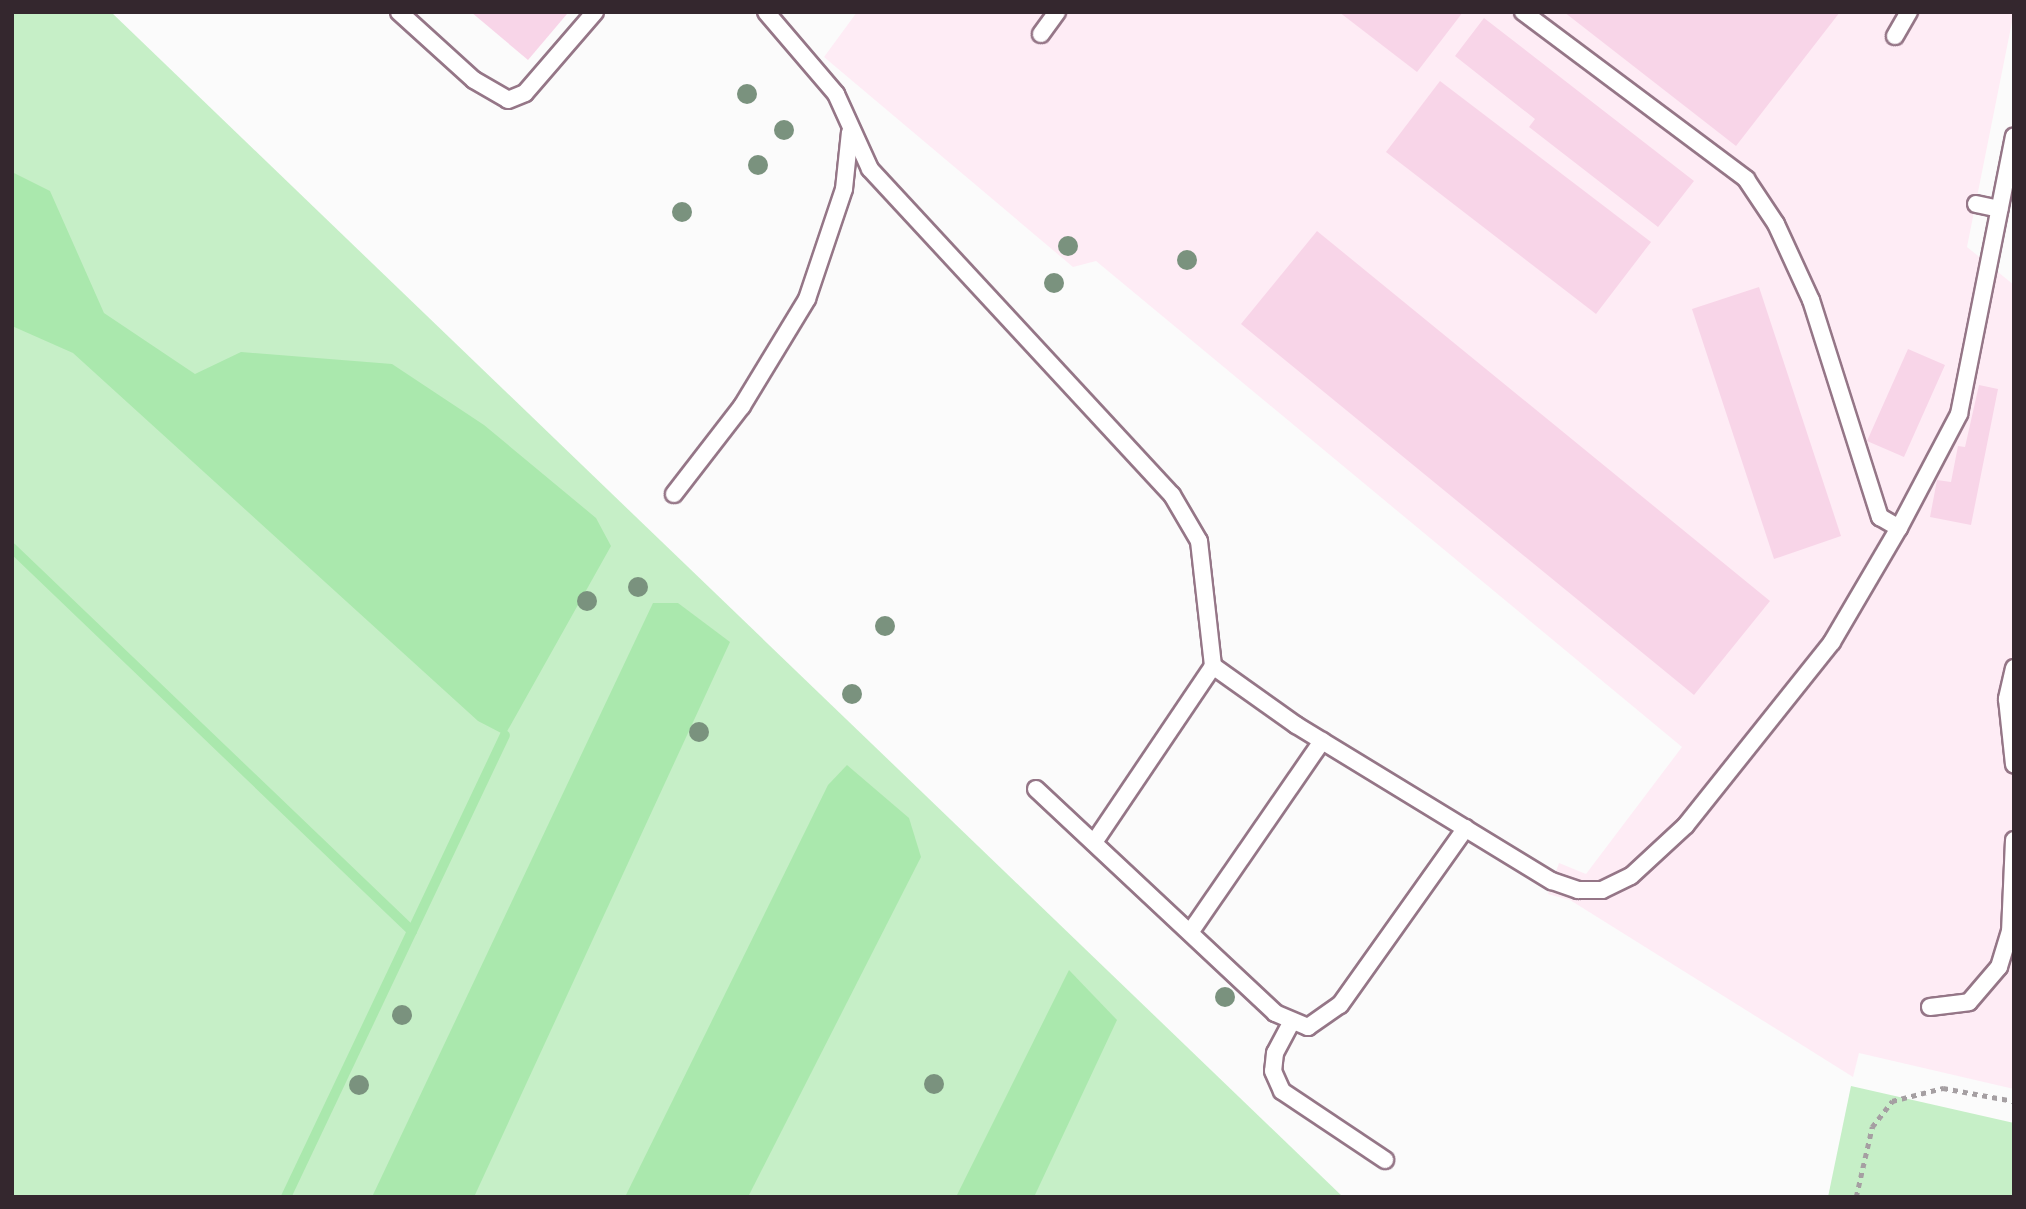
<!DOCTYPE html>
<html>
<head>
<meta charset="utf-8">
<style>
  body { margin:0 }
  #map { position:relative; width:2026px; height:1209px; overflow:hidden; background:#fbfbfb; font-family:"Libre Baskerville",serif }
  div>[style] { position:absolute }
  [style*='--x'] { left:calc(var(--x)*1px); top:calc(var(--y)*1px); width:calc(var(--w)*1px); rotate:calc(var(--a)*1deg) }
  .built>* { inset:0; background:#feecf5 }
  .green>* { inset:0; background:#c6efc7 }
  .water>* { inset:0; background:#aae8ad }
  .stream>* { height:10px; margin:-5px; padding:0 5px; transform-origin:5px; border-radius:5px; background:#aae8ad }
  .building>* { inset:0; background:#f8d5e8 }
  .path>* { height:4.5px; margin-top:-2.25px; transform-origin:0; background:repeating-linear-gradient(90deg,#a59fa2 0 5px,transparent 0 10px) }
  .roads { filter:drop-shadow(2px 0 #957687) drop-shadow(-2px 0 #957687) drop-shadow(0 2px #957687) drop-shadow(0 -2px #957687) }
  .lane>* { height:16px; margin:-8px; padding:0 8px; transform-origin:8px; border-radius:8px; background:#fff }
  .trees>* { width:20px; height:20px; margin:-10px; border-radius:50%; background:#7a927e }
  span { translate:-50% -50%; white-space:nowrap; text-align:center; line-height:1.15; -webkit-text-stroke:5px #fbfbfb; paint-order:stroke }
  .frame { position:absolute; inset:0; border:14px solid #34272e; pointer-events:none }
</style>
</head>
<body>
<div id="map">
  <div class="built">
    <i style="clip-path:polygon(857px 12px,2014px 12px,1967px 247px,2014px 285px,2014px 1089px,1859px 1053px,1853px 1077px,1570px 900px,1548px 894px,1559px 863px,1586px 874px,1682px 747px,1096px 261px,1073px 267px,824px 57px)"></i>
  </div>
  <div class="green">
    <i style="clip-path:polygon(12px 12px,111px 12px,1343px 1197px,12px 1197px)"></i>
    <i style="clip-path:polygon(1851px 1086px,2014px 1123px,2014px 1197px,1828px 1197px)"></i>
  </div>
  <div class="water">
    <i style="clip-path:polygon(12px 172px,50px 191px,104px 313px,195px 374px,241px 352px,392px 364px,484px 425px,596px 518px,611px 546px,505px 735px,478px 721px,73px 353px,12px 326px)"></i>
    <i style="clip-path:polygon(653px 603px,678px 603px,730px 642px,474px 1197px,372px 1197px)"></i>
    <i style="clip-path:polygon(847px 765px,909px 818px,921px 857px,748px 1197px,625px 1197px,828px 785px)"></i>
    <i style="clip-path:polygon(1069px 970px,1117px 1020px,1034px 1197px,956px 1197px)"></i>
  </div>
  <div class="stream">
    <i style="--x:12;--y:548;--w:554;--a:43.76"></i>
    <i style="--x:286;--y:1197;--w:511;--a:-64.64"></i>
  </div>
  <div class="building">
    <i style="clip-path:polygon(471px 12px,565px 12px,567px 14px,528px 60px)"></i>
    <i style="clip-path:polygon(1339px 12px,1463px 12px,1417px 72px)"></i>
    <i style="clip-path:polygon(1564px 12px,1840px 12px,1736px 146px)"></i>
    <i style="clip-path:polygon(1484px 18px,1694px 181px,1658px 227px,1529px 127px,1535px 119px,1455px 56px)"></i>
    <i style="clip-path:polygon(1440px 81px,1651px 242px,1596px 314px,1386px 152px)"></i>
    <i style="clip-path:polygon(1317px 231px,1770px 601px,1694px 695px,1241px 324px)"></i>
    <i style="clip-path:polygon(1759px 287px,1841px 536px,1774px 559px,1692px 309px)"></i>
    <i style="clip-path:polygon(1908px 349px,1945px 365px,1904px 457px,1867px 441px)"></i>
    <i style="clip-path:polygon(1979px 385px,1998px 389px,1971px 525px,1930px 517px,1937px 480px,1951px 482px,1958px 446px,1965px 447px)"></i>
  </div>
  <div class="path">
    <i style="--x:1856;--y:1197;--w:72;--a:-77.1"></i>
    <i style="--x:1872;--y:1127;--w:33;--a:-52"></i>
    <i style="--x:1892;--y:1101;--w:53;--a:-14.3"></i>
    <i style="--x:1943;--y:1088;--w:72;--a:10.4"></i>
  </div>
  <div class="roads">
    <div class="lane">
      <i style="--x:399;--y:12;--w:101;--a:42.2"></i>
      <i style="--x:474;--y:80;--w:39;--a:30"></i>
      <i style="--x:508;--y:100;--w:18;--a:-22"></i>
      <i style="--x:525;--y:93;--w:107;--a:-49.2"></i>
      <i style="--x:766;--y:12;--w:108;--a:49.5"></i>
      <i style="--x:836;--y:94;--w:82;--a:65.6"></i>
      <i style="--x:870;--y:169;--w:444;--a:47.2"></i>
      <i style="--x:1172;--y:495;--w:53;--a:59.6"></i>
      <i style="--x:1199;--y:541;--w:126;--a:83.6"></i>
      <i style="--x:1213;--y:666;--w:102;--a:35.4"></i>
      <i style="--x:1296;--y:725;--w:300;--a:31.4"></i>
      <i style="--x:1552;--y:881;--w:28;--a:19"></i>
      <i style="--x:1578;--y:890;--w:24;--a:0"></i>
      <i style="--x:1602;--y:890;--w:32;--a:-26"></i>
      <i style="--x:1631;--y:876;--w:75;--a:-42.8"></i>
      <i style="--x:1686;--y:825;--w:234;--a:-51.4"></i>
      <i style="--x:1832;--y:642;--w:132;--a:-59.6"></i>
      <i style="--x:1899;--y:528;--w:129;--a:-62.2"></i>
      <i style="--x:1959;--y:414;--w:283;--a:-78.8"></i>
      <i style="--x:1523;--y:12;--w:279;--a:36.8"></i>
      <i style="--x:1746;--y:179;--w:54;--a:56.3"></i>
      <i style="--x:1776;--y:224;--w:84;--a:65.3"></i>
      <i style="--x:1811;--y:300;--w:228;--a:72.4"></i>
      <i style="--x:1880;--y:517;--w:22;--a:30"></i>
      <i style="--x:1041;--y:34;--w:27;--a:-54"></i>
      <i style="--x:1895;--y:36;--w:28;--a:-60"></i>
      <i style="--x:1976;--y:204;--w:24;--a:12"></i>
      <i style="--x:674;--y:494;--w:111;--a:-52.3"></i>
      <i style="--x:742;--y:406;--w:125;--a:-58.7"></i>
      <i style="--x:807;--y:299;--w:116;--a:-71.4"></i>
      <i style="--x:844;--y:189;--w:57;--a:-84"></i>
      <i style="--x:2014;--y:668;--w:32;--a:103"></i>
      <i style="--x:2007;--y:699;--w:66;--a:83.9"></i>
      <i style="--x:1036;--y:789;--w:328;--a:43.1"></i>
      <i style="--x:1275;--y:1013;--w:36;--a:23"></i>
      <i style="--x:1308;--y:1027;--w:39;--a:-35"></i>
      <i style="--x:1340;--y:1005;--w:217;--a:-54.6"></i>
      <i style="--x:1095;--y:841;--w:211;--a:-56"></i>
      <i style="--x:1191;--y:931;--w:231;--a:-55.4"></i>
      <i style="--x:1930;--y:1007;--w:39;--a:-7"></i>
      <i style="--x:1969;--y:1002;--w:46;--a:-49.4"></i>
      <i style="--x:1999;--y:967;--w:37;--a:-73"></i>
      <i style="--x:2010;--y:932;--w:92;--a:-87.5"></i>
      <i style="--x:1291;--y:1023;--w:34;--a:118"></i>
      <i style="--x:1275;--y:1053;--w:18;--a:96"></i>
      <i style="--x:1273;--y:1071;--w:22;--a:66"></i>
      <i style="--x:1282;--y:1091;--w:124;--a:33.8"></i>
    </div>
  </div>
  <div class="trees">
    <i style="left:747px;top:94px"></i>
    <i style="left:784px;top:130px"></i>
    <i style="left:758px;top:165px"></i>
    <i style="left:682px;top:212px"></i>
    <i style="left:1068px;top:246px"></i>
    <i style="left:1187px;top:260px"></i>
    <i style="left:1054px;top:283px"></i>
    <i style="left:638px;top:587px"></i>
    <i style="left:587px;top:601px"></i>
    <i style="left:885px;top:626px"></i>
    <i style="left:852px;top:694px"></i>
    <i style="left:699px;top:732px"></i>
    <i style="left:1225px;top:997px"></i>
    <i style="left:402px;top:1015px"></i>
    <i style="left:934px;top:1084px"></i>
    <i style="left:359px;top:1085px"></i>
  </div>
  <div class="frame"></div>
</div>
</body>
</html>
